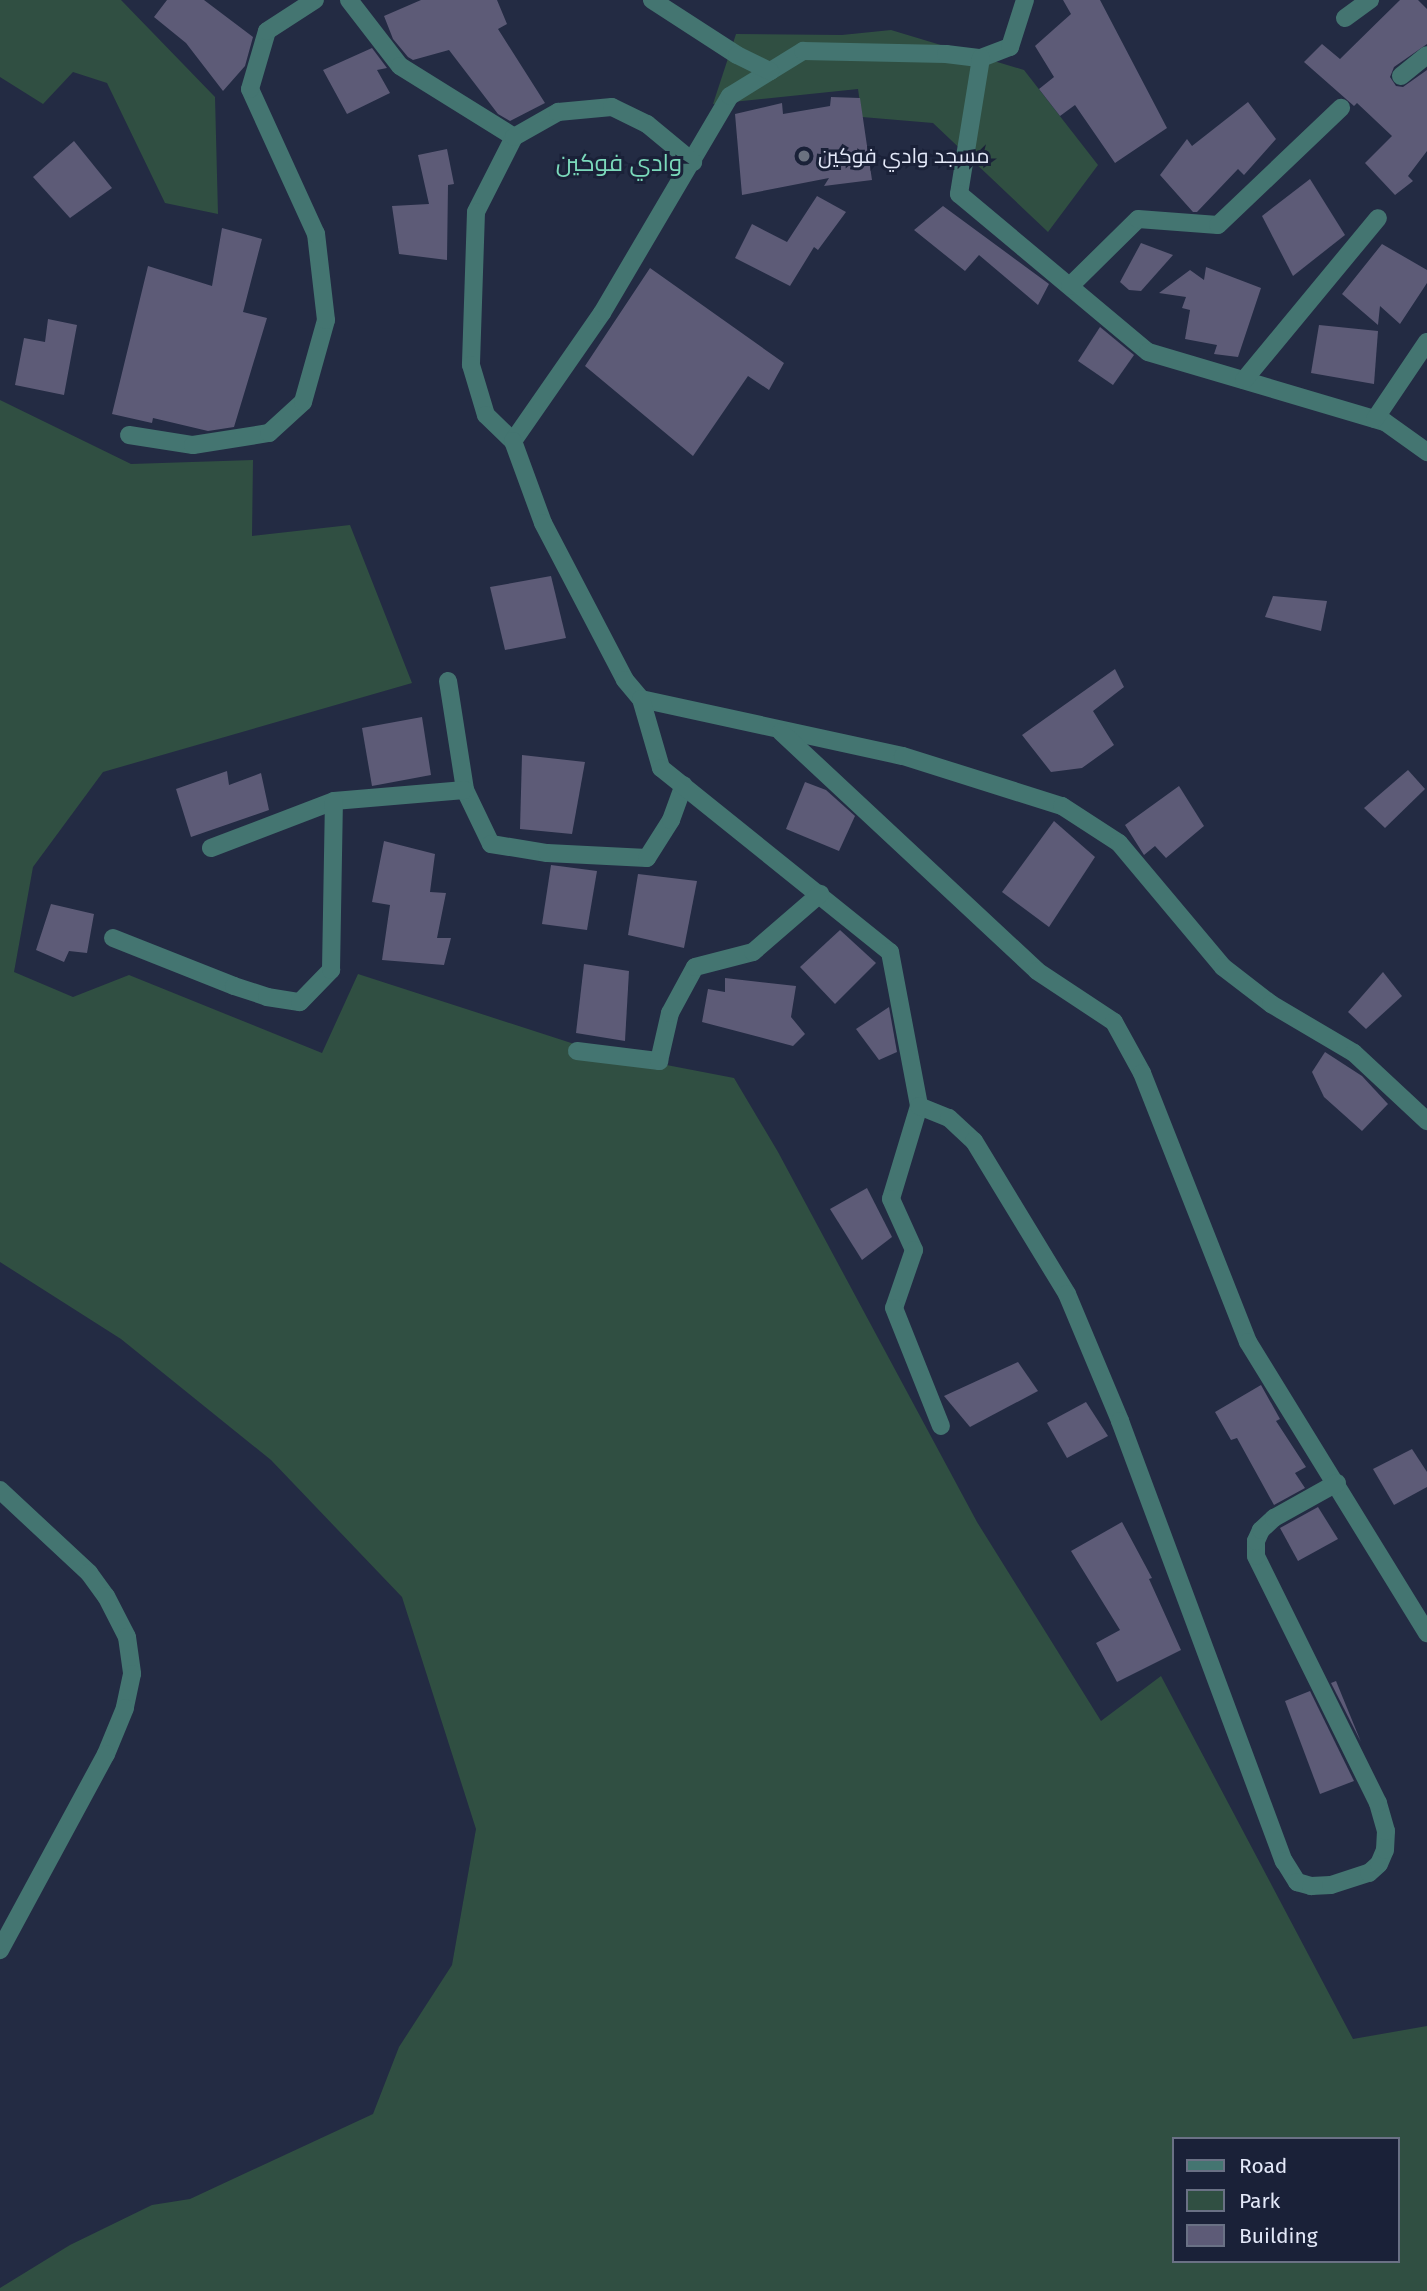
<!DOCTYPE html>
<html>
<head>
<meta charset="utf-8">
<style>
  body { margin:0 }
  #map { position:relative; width:1427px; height:2291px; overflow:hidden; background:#232b43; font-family:"Fira Sans",Cairo,sans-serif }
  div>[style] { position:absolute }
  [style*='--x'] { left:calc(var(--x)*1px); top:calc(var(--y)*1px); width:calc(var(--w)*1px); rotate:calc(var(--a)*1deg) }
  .green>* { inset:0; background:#304f42 }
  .building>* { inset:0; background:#5d5b77 }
  .minor>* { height:18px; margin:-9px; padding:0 9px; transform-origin:9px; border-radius:9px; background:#447571 }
  .dots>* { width:19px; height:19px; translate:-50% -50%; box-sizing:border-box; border:4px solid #1a2138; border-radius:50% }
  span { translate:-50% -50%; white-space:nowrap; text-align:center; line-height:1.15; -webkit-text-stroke:6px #1a2138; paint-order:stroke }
  .poi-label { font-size:21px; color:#e3e8f8 }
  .left { translate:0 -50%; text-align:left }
  .quarter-label { font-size:24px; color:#7bd9bb }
  .legend { position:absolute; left:1172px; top:2137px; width:228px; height:126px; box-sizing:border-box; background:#1a2138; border:2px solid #6a7185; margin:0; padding:9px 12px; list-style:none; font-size:21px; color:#e3e8f8 }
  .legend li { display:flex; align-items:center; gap:14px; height:35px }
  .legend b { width:35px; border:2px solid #6a7185 }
</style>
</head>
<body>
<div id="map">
  <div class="green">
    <i style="clip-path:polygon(0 0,121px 0,215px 97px,218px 214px,165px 203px,107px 83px,73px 72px,43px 104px,0 77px)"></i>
    <i style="clip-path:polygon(891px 30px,1024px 70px,1098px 165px,1048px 232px,933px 123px,862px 117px,858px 89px,713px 104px,736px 34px,842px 35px)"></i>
    <i style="clip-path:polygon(evenodd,0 400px,131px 464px,253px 460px,252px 536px,350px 525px,412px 683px,103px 772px,33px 867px,14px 972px,73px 997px,129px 975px,322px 1053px,358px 974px,599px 1052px,734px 1078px,778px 1152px,977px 1522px,1101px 1721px,1161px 1676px,1353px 2039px,1427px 2026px,1427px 2291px,0 2291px,0 2288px,70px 2245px,152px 2205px,190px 2199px,373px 2114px,399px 2047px,452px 1965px,476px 1829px,402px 1597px,271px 1460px,121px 1339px,0 1262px,0 400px,1173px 2139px,1397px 2139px,1397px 2261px,1173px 2261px,1173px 2139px)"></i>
  </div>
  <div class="building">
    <i style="clip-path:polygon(167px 0,204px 0,253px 37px,245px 66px,223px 91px,186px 43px,154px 17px)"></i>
    <i style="clip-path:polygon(421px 0,497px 0,507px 24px,498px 29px,545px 103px,510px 121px,498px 114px,449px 50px,413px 60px,408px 57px,393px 39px,384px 16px)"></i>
    <i style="clip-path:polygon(1063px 0,1100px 0,1167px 128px,1115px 163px,1075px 105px,1060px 116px,1039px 89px,1054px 77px,1035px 46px,1071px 14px)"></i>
    <i style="clip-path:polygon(1400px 0,1418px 0,1427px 9px,1427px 44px,1394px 67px,1390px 77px,1396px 86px,1403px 87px,1427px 70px,1427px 151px,1408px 176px,1413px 181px,1395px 195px,1365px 163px,1392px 136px,1357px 103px,1354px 106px,1304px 62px,1322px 44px,1340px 59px)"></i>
    <i style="clip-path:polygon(372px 48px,387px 68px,377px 70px,390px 93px,347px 114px,323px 70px)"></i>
    <i style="clip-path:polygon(831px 97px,860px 98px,872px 180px,824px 186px,829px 178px,742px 195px,735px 114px,782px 103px,783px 114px,830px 106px)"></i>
    <i style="clip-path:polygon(1248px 102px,1276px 139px,1244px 175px,1238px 169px,1197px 212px,1193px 212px,1160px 175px,1187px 139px,1192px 146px)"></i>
    <i style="clip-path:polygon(74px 141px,112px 188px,70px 218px,33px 177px)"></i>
    <i style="clip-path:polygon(447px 149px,454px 184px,448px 185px,447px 260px,399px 254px,392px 206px,429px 204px,418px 155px)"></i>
    <i style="clip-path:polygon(1310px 179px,1345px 235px,1293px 276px,1262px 216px)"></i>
    <i style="clip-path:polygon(817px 196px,846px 212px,818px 250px,814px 247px,790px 286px,735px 258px,752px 224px,787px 242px)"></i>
    <i style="clip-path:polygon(943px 206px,1049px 284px,1038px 305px,979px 255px,965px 271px,914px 230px)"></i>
    <i style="clip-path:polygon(222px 228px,262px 239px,243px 312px,267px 318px,234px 427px,208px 431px,153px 418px,152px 423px,112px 414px,148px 266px,212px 286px)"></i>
    <i style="clip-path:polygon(1141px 243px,1173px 255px,1141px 291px,1129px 290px,1120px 282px)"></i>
    <i style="clip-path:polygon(1382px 244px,1427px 270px,1427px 283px,1400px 324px,1380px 306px,1378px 325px,1342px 294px)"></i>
    <i style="clip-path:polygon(1206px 267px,1261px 288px,1238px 357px,1214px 354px,1217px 345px,1185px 339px,1190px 310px,1182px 308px,1186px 297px,1159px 293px,1190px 270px,1204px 280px)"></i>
    <i style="clip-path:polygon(650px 268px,784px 363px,769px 390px,748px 376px,693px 456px,585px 366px)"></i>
    <i style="clip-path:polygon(48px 319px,77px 325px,64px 395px,15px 385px,24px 338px,45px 342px)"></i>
    <i style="clip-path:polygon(1319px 325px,1378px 331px,1374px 384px,1311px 373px)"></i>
    <i style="clip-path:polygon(1100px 327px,1134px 355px,1113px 385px,1078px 361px)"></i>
    <i style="clip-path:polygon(551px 576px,566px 638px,505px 650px,490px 587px)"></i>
    <i style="clip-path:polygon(1273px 596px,1327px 601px,1321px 631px,1265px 617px)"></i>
    <i style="clip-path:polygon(1115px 669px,1124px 687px,1093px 711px,1114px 745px,1082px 768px,1051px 772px,1022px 735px)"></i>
    <i style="clip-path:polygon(422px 717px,431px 775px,372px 786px,362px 728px)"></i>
    <i style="clip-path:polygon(522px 755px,585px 762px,572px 834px,520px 829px)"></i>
    <i style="clip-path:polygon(1408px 770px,1425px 789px,1385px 828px,1364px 808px)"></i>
    <i style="clip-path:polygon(227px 771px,229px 785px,261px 773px,269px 810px,191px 837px,176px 789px)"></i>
    <i style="clip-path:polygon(805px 782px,826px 790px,855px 816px,839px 851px,786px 829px)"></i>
    <i style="clip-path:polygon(1179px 786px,1204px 826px,1166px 858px,1155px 846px,1144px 855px,1125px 825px)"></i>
    <i style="clip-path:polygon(1054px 821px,1095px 857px,1049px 927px,1002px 892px)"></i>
    <i style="clip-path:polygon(384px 841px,435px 854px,430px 892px,446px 893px,437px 938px,451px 938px,444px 965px,382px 960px,390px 905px,372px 902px)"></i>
    <i style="clip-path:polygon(551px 865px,597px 871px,587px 930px,542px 924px)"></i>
    <i style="clip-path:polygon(638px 874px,697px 881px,684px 948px,628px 935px)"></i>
    <i style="clip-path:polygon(51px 904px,94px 914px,87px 953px,69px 951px,64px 962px,36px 950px)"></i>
    <i style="clip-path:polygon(840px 930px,876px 963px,835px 1004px,800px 967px)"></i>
    <i style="clip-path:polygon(584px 964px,629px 971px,625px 1041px,576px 1033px)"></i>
    <i style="clip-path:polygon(1383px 972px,1402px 996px,1366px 1029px,1348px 1012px)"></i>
    <i style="clip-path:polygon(725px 978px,796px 986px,791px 1017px,805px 1034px,793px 1046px,702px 1022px,708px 989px,725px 992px)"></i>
    <i style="clip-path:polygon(889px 1007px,897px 1052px,879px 1060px,856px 1029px)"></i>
    <i style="clip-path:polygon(1325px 1052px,1362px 1076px,1388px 1104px,1362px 1131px,1324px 1097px,1312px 1072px)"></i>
    <i style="clip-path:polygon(867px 1188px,892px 1237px,862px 1260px,830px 1209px)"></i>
    <i style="clip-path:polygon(1018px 1362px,1038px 1391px,970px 1427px,944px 1396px)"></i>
    <i style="clip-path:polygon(1261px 1385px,1280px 1419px,1276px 1421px,1306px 1467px,1295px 1473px,1305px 1488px,1274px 1505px,1237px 1438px,1231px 1440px,1215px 1412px)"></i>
    <i style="clip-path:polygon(1086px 1402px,1108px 1436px,1067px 1458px,1047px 1423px)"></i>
    <i style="clip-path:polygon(1412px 1449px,1427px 1472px,1427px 1487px,1394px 1505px,1373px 1469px)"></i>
    <i style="clip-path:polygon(1318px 1507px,1338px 1539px,1298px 1561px,1280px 1528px)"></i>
    <i style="clip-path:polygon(1122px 1522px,1152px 1578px,1149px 1579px,1181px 1650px,1117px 1682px,1096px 1643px,1120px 1630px,1071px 1551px)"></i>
    <i style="clip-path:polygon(1336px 1681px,1361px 1742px,1331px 1683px)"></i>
    <i style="clip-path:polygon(1310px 1691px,1354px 1781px,1320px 1794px,1285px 1701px)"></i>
  </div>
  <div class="minor">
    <i style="--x:349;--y:0;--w:83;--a:52.3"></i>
    <i style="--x:400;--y:66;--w:134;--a:31.9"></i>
    <i style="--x:514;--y:137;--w:84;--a:116.9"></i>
    <i style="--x:476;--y:212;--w:153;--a:91.9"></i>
    <i style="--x:471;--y:365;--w:52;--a:73.3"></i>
    <i style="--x:486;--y:415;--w:37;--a:44"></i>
    <i style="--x:513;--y:441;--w:156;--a:-55.2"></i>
    <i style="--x:602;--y:313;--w:252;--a:-59.5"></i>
    <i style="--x:730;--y:96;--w:86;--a:-31.7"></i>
    <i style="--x:803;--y:51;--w:143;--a:1.2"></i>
    <i style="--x:946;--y:54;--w:35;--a:7"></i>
    <i style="--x:981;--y:58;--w:31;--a:-21"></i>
    <i style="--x:1010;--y:47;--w:49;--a:-72.3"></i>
    <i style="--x:652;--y:0;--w:101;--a:32.9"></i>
    <i style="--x:737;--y:55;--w:37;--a:26"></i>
    <i style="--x:1345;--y:18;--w:31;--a:-36"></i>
    <i style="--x:981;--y:58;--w:138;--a:99.2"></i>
    <i style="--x:959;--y:194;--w:246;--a:39.9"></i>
    <i style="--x:1148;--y:352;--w:247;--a:16.5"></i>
    <i style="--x:1385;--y:422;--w:52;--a:35.5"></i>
    <i style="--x:1401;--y:76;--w:33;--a:-39"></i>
    <i style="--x:514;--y:137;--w:51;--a:-29.6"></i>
    <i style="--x:558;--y:112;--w:54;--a:-5.3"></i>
    <i style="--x:612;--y:107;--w:39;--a:26"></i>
    <i style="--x:647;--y:124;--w:60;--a:39.6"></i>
    <i style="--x:1070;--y:286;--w:95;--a:-44.6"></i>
    <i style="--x:1138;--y:219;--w:80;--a:4.3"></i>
    <i style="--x:1218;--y:225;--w:170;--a:-43.6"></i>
    <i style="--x:1244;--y:380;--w:210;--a:-50.4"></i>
    <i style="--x:1375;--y:419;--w:93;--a:-56"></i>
    <i style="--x:129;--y:435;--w:65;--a:8.9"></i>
    <i style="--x:193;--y:445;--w:77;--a:-9"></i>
    <i style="--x:269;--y:433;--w:46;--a:-42.4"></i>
    <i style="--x:303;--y:402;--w:85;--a:-74.3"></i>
    <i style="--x:326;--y:320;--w:87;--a:-96.6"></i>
    <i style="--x:316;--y:234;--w:159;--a:-114.5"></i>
    <i style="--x:250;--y:89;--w:60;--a:-73.7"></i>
    <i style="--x:267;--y:31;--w:57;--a:-32.9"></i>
    <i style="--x:513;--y:441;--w:87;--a:69.9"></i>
    <i style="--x:543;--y:523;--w:177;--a:62.4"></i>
    <i style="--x:625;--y:680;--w:25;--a:50"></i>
    <i style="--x:641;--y:699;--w:268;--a:12.3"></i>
    <i style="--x:903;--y:756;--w:167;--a:17.5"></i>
    <i style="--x:1062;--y:806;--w:68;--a:33"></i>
    <i style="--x:1119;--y:843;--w:162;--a:50"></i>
    <i style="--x:1223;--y:967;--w:61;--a:37.6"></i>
    <i style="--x:1271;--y:1004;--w:96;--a:30.6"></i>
    <i style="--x:1354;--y:1053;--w:100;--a:43"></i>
    <i style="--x:448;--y:681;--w:110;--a:81.1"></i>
    <i style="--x:465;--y:790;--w:60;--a:64.3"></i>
    <i style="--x:491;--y:844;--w:57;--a:9.1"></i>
    <i style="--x:547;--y:853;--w:100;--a:2.9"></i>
    <i style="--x:647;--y:858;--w:45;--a:-57.7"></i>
    <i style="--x:671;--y:820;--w:37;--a:-70"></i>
    <i style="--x:641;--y:699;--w:72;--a:73.8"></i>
    <i style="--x:661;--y:768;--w:294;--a:38.8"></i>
    <i style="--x:890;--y:952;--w:157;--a:79.3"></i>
    <i style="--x:919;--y:1106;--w:97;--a:106.8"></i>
    <i style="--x:891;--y:1199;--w:56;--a:65.7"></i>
    <i style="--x:914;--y:1250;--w:61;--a:109"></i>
    <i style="--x:894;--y:1308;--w:127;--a:68.3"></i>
    <i style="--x:781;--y:732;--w:350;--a:43"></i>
    <i style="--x:1037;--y:971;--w:92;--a:33.5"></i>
    <i style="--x:1114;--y:1022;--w:58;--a:61.2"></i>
    <i style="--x:1142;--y:1073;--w:289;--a:68.5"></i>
    <i style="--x:1248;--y:1342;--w:342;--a:58.4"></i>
    <i style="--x:211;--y:848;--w:132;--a:-20.9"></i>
    <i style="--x:334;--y:801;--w:131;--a:-4.8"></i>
    <i style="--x:113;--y:938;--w:130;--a:21.6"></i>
    <i style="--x:234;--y:986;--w:35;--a:18"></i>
    <i style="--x:267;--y:997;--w:33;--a:9"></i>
    <i style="--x:300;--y:1002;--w:45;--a:-45.9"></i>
    <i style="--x:331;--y:970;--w:169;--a:-89"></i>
    <i style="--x:577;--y:1051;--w:83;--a:7"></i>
    <i style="--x:659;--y:1061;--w:49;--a:-77.1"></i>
    <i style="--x:670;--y:1013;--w:52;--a:-61.5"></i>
    <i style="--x:695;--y:967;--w:60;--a:-14.5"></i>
    <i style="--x:753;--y:952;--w:89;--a:-40.9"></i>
    <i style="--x:919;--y:1106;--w:32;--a:22"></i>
    <i style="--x:949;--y:1118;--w:34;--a:43"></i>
    <i style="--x:974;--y:1141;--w:179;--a:58.7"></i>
    <i style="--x:1067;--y:1294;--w:138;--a:67.3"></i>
    <i style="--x:1120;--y:1421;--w:470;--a:69.6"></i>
    <i style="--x:1284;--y:1861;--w:25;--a:58"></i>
    <i style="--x:1297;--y:1882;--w:15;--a:16"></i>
    <i style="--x:1311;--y:1886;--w:20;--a:-3"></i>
    <i style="--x:1331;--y:1885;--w:40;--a:-18"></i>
    <i style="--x:1369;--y:1873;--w:13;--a:-42"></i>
    <i style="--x:1379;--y:1864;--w:15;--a:-67"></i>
    <i style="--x:1385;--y:1850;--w:19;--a:-87"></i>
    <i style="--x:1386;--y:1831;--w:29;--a:-106"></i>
    <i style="--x:1378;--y:1803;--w:275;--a:-116.3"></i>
    <i style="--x:1256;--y:1556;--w:15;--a:-90"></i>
    <i style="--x:1256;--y:1541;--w:12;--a:-66"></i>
    <i style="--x:1261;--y:1530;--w:18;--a:-43"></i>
    <i style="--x:1274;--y:1518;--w:72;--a:-29.1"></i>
    <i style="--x:0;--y:1490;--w:122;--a:43"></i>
    <i style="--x:89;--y:1573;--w:29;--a:54"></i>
    <i style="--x:106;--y:1596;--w:46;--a:62.9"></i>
    <i style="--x:127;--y:1637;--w:37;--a:82"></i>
    <i style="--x:132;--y:1674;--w:35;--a:102"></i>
    <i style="--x:125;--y:1708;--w:50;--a:112.4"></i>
    <i style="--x:106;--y:1754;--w:223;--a:118.4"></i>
  </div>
  <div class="dots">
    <i style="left:804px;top:156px;background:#6b7280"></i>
  </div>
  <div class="poi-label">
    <span class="left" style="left:818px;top:156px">مسجد وادي فوكين</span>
  </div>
  <div class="quarter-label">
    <span style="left:619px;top:164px">وادي فوكين</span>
  </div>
  <ul class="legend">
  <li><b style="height:9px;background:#447571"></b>Road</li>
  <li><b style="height:19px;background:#304f42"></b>Park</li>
  <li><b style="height:19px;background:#5d5b77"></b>Building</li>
  </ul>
</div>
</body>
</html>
